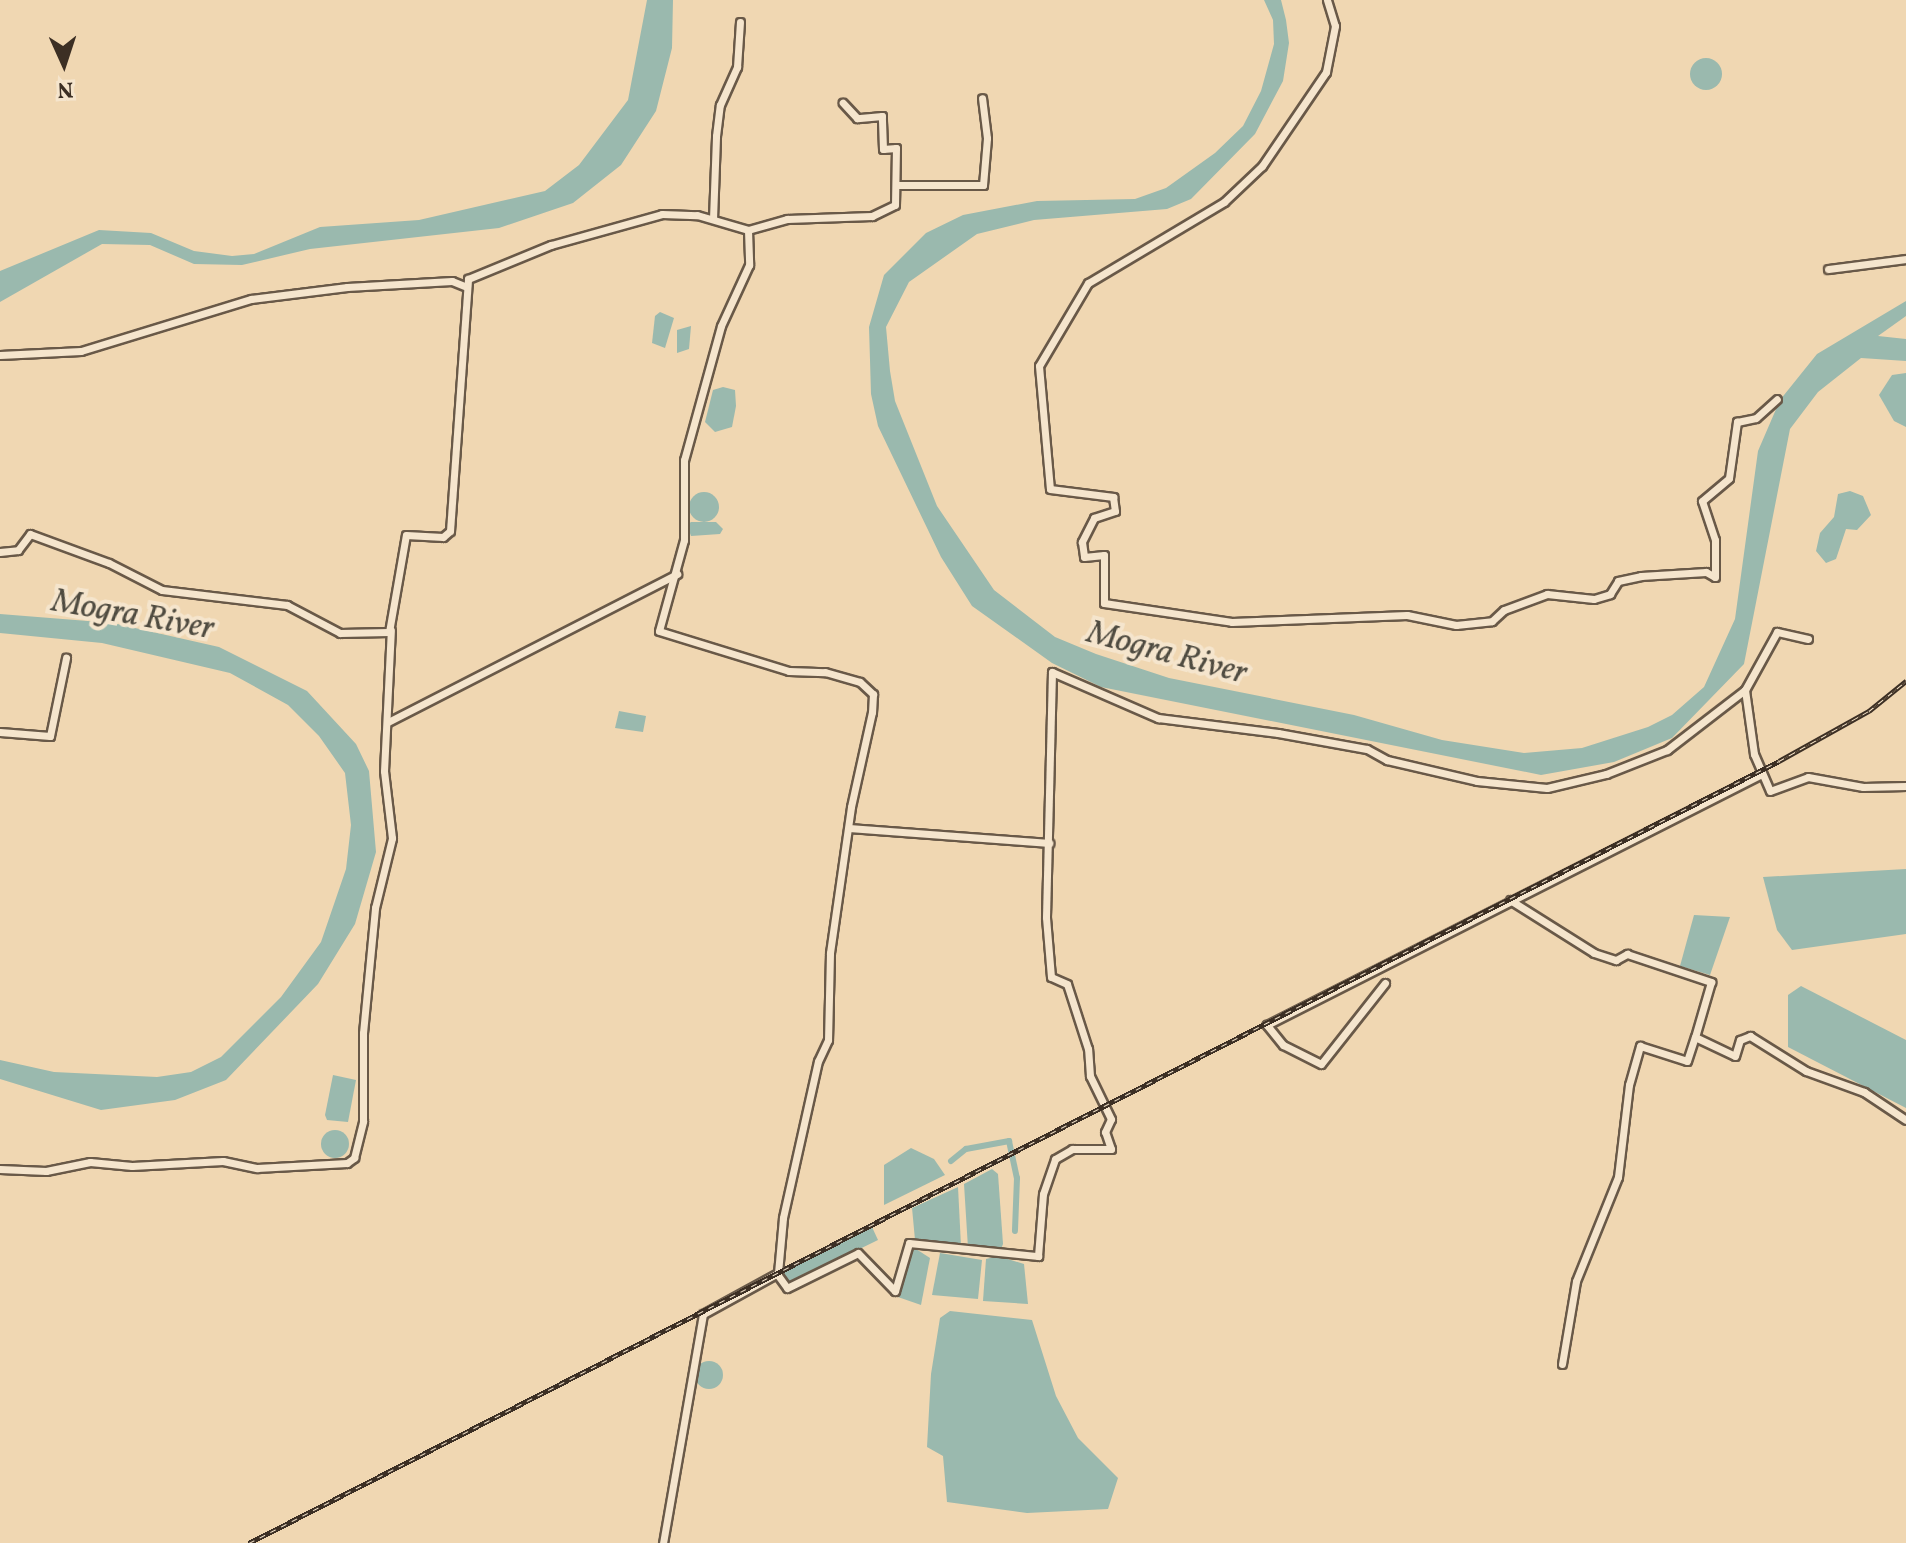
<!DOCTYPE html>
<html>
<head>
<meta charset="utf-8">
<style>
  body { margin:0 }
  #map { position:relative; width:1906px; height:1543px; overflow:hidden; background:#f0d7b2; font-family:Vollkorn,serif }
  div>[style] { position:absolute }
  [style*='--x'] { left:calc(var(--x)*1px); top:calc(var(--y)*1px); width:calc(var(--w)*1px); rotate:calc(var(--a)*1deg) }
  .water>* { inset:0; background:#9ab9ae }
  .round { border-radius:50% }
  .canal>* { height:6px; margin:-3px; padding:0 3px; transform-origin:3px; border-radius:3px; background:#9ab9ae }
  .roads { filter:drop-shadow(2px 0 #695948) drop-shadow(-2px 0 #695948) drop-shadow(0 2px #695948) drop-shadow(0 -2px #695948) }
  .minor>* { height:7px; margin:-3.5px; padding:0 3.5px; transform-origin:3.5px; border-radius:3.5px; background:#f5e5cd }
  .rail>* { height:5px; margin-top:-2.5px; transform-origin:0; background:repeating-linear-gradient(90deg,#f5e5cd 0 6px,#3c2f24 0 12px); box-sizing:border-box; border-block:2px solid #3c2f24 }
  span { translate:-50% -50%; white-space:nowrap; text-align:center; line-height:1.15; -webkit-text-stroke:8px #f5e5cd; paint-order:stroke }
  .water-label { font-size:34px; color:#4f4b40; font-style:italic }
  .north { position:absolute; left:24px; top:24px; width:80px; height:80px; -webkit-text-stroke:6px #f5e5cd; paint-order:stroke; rotate:177deg; font-size:22px; font-weight:700; line-height:32px; text-align:center; color:#3c2f24 }
  .north::after { content:''; display:block; margin:auto; width:28px; height:36px; background:#3c2f24; clip-path:polygon(50% 0,100% 100%,50% 72%,0 100%) }
</style>
</head>
<body>
<div id="map">
  <div class="water">
    <i style="clip-path:polygon(647px 0,673px 0,672px 48px,656px 111px,621px 165px,573px 203px,499px 228px,310px 249px,242px 265px,194px 264px,150px 245px,102px 244px,0 302px,0 271px,99px 230px,151px 233px,194px 251px,232px 256px,254px 254px,320px 227px,419px 220px,545px 191px,579px 165px,628px 100px)"></i>
    <i style="clip-path:polygon(1264px 0,1281px 0,1286px 20px,1289px 43px,1283px 81px,1255px 134px,1191px 199px,1167px 209px,1034px 220px,977px 234px,909px 282px,886px 327px,890px 371px,895px 401px,937px 506px,994px 590px,1055px 637px,1096px 654px,1169px 678px,1354px 715px,1442px 740px,1524px 753px,1582px 748px,1648px 727px,1672px 715px,1704px 687px,1735px 619px,1758px 451px,1780px 400px,1817px 354px,1906px 301px,1906px 316px,1878px 336px,1906px 339px,1906px 361px,1861px 358px,1818px 392px,1790px 429px,1744px 664px,1672px 738px,1614px 762px,1541px 775px,1101px 687px,1052px 663px,972px 606px,941px 557px,878px 426px,871px 394px,869px 327px,884px 275px,926px 233px,963px 215px,1037px 201px,1135px 199px,1166px 188px,1215px 153px,1243px 126px,1261px 91px,1274px 44px,1273px 20px)"></i>
    <i class="round" style="left:1690px;top:58px;width:32px;height:32px"></i>
    <i style="clip-path:polygon(660px 312px,674px 318px,665px 348px,652px 343px,655px 316px)"></i>
    <i style="clip-path:polygon(691px 326px,689px 349px,677px 353px,677px 330px)"></i>
    <i style="clip-path:polygon(1906px 373px,1906px 427px,1894px 421px,1879px 395px,1892px 375px)"></i>
    <i style="clip-path:polygon(723px 387px,735px 390px,736px 406px,732px 427px,715px 432px,705px 422px,713px 390px)"></i>
    <i style="clip-path:polygon(1850px 491px,1863px 496px,1871px 515px,1857px 530px,1846px 529px,1836px 559px,1826px 563px,1816px 551px,1820px 533px,1834px 517px,1838px 494px)"></i>
    <i class="round" style="left:689px;top:492px;width:30px;height:30px"></i>
    <i style="clip-path:polygon(691px 522px,716px 522px,723px 529px,720px 534px,691px 536px,687px 525px)"></i>
    <i style="clip-path:polygon(0 614px,113px 623px,219px 647px,307px 691px,356px 744px,369px 771px,376px 852px,355px 924px,318px 984px,226px 1080px,175px 1100px,101px 1110px,0 1079px,0 1060px,54px 1072px,157px 1077px,191px 1072px,221px 1057px,281px 997px,321px 942px,346px 869px,351px 825px,345px 773px,319px 736px,288px 705px,230px 673px,102px 643px,0 633px)"></i>
    <i style="clip-path:polygon(619px 711px,646px 716px,643px 732px,615px 728px)"></i>
    <i style="clip-path:polygon(1906px 869px,1906px 934px,1792px 950px,1777px 930px,1763px 877px)"></i>
    <i style="clip-path:polygon(1694px 915px,1730px 917px,1710px 975px,1680px 966px)"></i>
    <i style="clip-path:polygon(1801px 986px,1906px 1040px,1906px 1108px,1788px 1047px,1788px 995px)"></i>
    <i style="clip-path:polygon(333px 1075px,356px 1080px,348px 1122px,327px 1120px,325px 1115px)"></i>
    <i class="round" style="left:321px;top:1130px;width:28px;height:28px"></i>
    <i style="clip-path:polygon(911px 1148px,934px 1159px,945px 1175px,884px 1205px,884px 1165px)"></i>
    <i style="clip-path:polygon(992px 1169px,998px 1174px,1003px 1244px,1001px 1249px,968px 1248px,964px 1184px)"></i>
    <i style="clip-path:polygon(958px 1187px,961px 1246px,915px 1240px,912px 1208px)"></i>
    <i style="clip-path:polygon(872px 1227px,878px 1240px,790px 1283px,783px 1272px)"></i>
    <i style="clip-path:polygon(916px 1249px,930px 1258px,921px 1305px,895px 1296px,909px 1252px)"></i>
    <i style="clip-path:polygon(940px 1253px,982px 1260px,978px 1299px,932px 1295px)"></i>
    <i style="clip-path:polygon(998px 1256px,1024px 1264px,1028px 1304px,983px 1301px,986px 1259px)"></i>
    <i style="clip-path:polygon(950px 1311px,1032px 1320px,1056px 1396px,1078px 1438px,1118px 1478px,1108px 1509px,1027px 1513px,947px 1502px,943px 1456px,927px 1447px,931px 1374px,940px 1318px)"></i>
    <i class="round" style="left:695px;top:1361px;width:28px;height:28px"></i>
  </div>
  <div class="canal">
    <i style="--x:951;--y:1161;--w:19;--a:-39"></i>
    <i style="--x:966;--y:1149;--w:44;--a:-10.5"></i>
    <i style="--x:1009;--y:1141;--w:38;--a:78"></i>
    <i style="--x:1017;--y:1178;--w:53;--a:92.2"></i>
  </div>
  <div class="roads">
    <div class="minor">
      <i style="--x:1327;--y:0;--w:27;--a:73"></i>
      <i style="--x:1335;--y:26;--w:47;--a:101.1"></i>
      <i style="--x:1326;--y:72;--w:114;--a:124.2"></i>
      <i style="--x:1262;--y:166;--w:52;--a:136.5"></i>
      <i style="--x:1224;--y:202;--w:158;--a:149.2"></i>
      <i style="--x:1088;--y:283;--w:96;--a:120.6"></i>
      <i style="--x:1039;--y:366;--w:123;--a:84.9"></i>
      <i style="--x:1050;--y:489;--w:64;--a:7.2"></i>
      <i style="--x:1113;--y:497;--w:14;--a:82"></i>
      <i style="--x:1115;--y:511;--w:22;--a:162"></i>
      <i style="--x:1094;--y:518;--w:27;--a:117"></i>
      <i style="--x:1082;--y:542;--w:15;--a:82"></i>
      <i style="--x:1084;--y:557;--w:20;--a:-6"></i>
      <i style="--x:1104;--y:555;--w:48;--a:90"></i>
      <i style="--x:1104;--y:603;--w:129;--a:8.4"></i>
      <i style="--x:1232;--y:622;--w:175;--a:-2.3"></i>
      <i style="--x:1407;--y:615;--w:50;--a:11.5"></i>
      <i style="--x:1456;--y:625;--w:36;--a:-6"></i>
      <i style="--x:1492;--y:621;--w:16;--a:-43"></i>
      <i style="--x:1504;--y:610;--w:46;--a:-20.4"></i>
      <i style="--x:1547;--y:594;--w:47;--a:6.1"></i>
      <i style="--x:1594;--y:599;--w:17;--a:-17"></i>
      <i style="--x:1610;--y:594;--w:15;--a:-58"></i>
      <i style="--x:1618;--y:581;--w:24;--a:-12"></i>
      <i style="--x:1641;--y:576;--w:65;--a:-3.5"></i>
      <i style="--x:1706;--y:572;--w:10;--a:29"></i>
      <i style="--x:1715;--y:577;--w:37;--a:-90"></i>
      <i style="--x:1715;--y:540;--w:41;--a:-108.4"></i>
      <i style="--x:1702;--y:501;--w:35;--a:-40"></i>
      <i style="--x:1729;--y:478;--w:57;--a:-81.9"></i>
      <i style="--x:1737;--y:422;--w:19;--a:-12"></i>
      <i style="--x:1756;--y:418;--w:28;--a:-42"></i>
      <i style="--x:896;--y:185;--w:87;--a:0"></i>
      <i style="--x:983;--y:185;--w:47;--a:-85.1"></i>
      <i style="--x:987;--y:138;--w:40;--a:-97.1"></i>
      <i style="--x:713;--y:219;--w:83;--a:-87.9"></i>
      <i style="--x:716;--y:136;--w:31;--a:-83"></i>
      <i style="--x:720;--y:105;--w:42;--a:-65.9"></i>
      <i style="--x:737;--y:67;--w:45;--a:-86.2"></i>
      <i style="--x:748;--y:230;--w:41;--a:-15.8"></i>
      <i style="--x:787;--y:219;--w:85;--a:-2"></i>
      <i style="--x:872;--y:216;--w:25;--a:-26"></i>
      <i style="--x:895;--y:205;--w:57;--a:-89"></i>
      <i style="--x:896;--y:148;--w:13;--a:176"></i>
      <i style="--x:883;--y:149;--w:33;--a:-92"></i>
      <i style="--x:882;--y:116;--w:25;--a:175"></i>
      <i style="--x:857;--y:118;--w:21;--a:-133"></i>
      <i style="--x:1828;--y:269;--w:79;--a:-7.3"></i>
      <i style="--x:0;--y:355;--w:81;--a:-2.8"></i>
      <i style="--x:81;--y:351;--w:178;--a:-17"></i>
      <i style="--x:251;--y:299;--w:97;--a:-7.1"></i>
      <i style="--x:347;--y:287;--w:105;--a:-3.3"></i>
      <i style="--x:452;--y:281;--w:16;--a:22"></i>
      <i style="--x:0;--y:552;--w:18;--a:-6"></i>
      <i style="--x:18;--y:550;--w:20;--a:-53"></i>
      <i style="--x:30;--y:534;--w:84;--a:20.2"></i>
      <i style="--x:109;--y:563;--w:59;--a:27"></i>
      <i style="--x:162;--y:590;--w:126;--a:6.8"></i>
      <i style="--x:287;--y:605;--w:60;--a:27.8"></i>
      <i style="--x:340;--y:633;--w:49;--a:-1.2"></i>
      <i style="--x:389;--y:632;--w:98;--a:-80.1"></i>
      <i style="--x:406;--y:535;--w:37;--a:3"></i>
      <i style="--x:443;--y:537;--w:9;--a:-41"></i>
      <i style="--x:450;--y:531;--w:253;--a:-85.9"></i>
      <i style="--x:468;--y:279;--w:90;--a:-22.3"></i>
      <i style="--x:551;--y:245;--w:115;--a:-15.6"></i>
      <i style="--x:662;--y:214;--w:35;--a:2"></i>
      <i style="--x:697;--y:215;--w:53;--a:16.4"></i>
      <i style="--x:748;--y:230;--w:35;--a:88"></i>
      <i style="--x:749;--y:265;--w:67;--a:114.7"></i>
      <i style="--x:721;--y:326;--w:139;--a:105.4"></i>
      <i style="--x:684;--y:460;--w:80;--a:90"></i>
      <i style="--x:684;--y:540;--w:94;--a:105.4"></i>
      <i style="--x:659;--y:631;--w:136;--a:17.1"></i>
      <i style="--x:789;--y:671;--w:36;--a:2"></i>
      <i style="--x:825;--y:672;--w:36;--a:16"></i>
      <i style="--x:860;--y:682;--w:18;--a:43"></i>
      <i style="--x:873;--y:694;--w:18;--a:93"></i>
      <i style="--x:872;--y:712;--w:97;--a:102.5"></i>
      <i style="--x:851;--y:807;--w:148;--a:98.2"></i>
      <i style="--x:830;--y:953;--w:87;--a:91.3"></i>
      <i style="--x:828;--y:1040;--w:23;--a:115"></i>
      <i style="--x:818;--y:1061;--w:161;--a:102.6"></i>
      <i style="--x:783;--y:1218;--w:55;--a:95.2"></i>
      <i style="--x:778;--y:1273;--w:85;--a:151.3"></i>
      <i style="--x:703;--y:1314;--w:232;--a:99.9"></i>
      <i style="--x:1808;--y:639;--w:32;--a:-167"></i>
      <i style="--x:1777;--y:632;--w:66;--a:118.9"></i>
      <i style="--x:1745;--y:690;--w:65;--a:82"></i>
      <i style="--x:1754;--y:754;--w:40;--a:66.6"></i>
      <i style="--x:1770;--y:791;--w:40;--a:-20.2"></i>
      <i style="--x:1808;--y:777;--w:56;--a:10.3"></i>
      <i style="--x:1863;--y:787;--w:43;--a:-1.3"></i>
      <i style="--x:388;--y:722;--w:325;--a:-27.1"></i>
      <i style="--x:0;--y:732;--w:50;--a:4.6"></i>
      <i style="--x:50;--y:736;--w:80;--a:-78.4"></i>
      <i style="--x:849;--y:828;--w:201;--a:4.3"></i>
      <i style="--x:1510;--y:900;--w:99;--a:32.2"></i>
      <i style="--x:1594;--y:953;--w:23;--a:18"></i>
      <i style="--x:1616;--y:960;--w:13;--a:-29"></i>
      <i style="--x:1627;--y:954;--w:89;--a:18.4"></i>
      <i style="--x:1711;--y:982;--w:57;--a:106.2"></i>
      <i style="--x:1385;--y:983;--w:103;--a:128.3"></i>
      <i style="--x:1321;--y:1064;--w:42;--a:-153.4"></i>
      <i style="--x:1283;--y:1045;--w:26;--a:-129"></i>
      <i style="--x:1267;--y:1025;--w:555;--a:-26.89"></i>
      <i style="--x:0;--y:1169;--w:46;--a:2.5"></i>
      <i style="--x:46;--y:1171;--w:45;--a:-11.6"></i>
      <i style="--x:90;--y:1162;--w:42;--a:5.4"></i>
      <i style="--x:132;--y:1166;--w:91;--a:-3.1"></i>
      <i style="--x:223;--y:1161;--w:35;--a:12"></i>
      <i style="--x:257;--y:1168;--w:90;--a:-3.2"></i>
      <i style="--x:347;--y:1163;--w:9;--a:-36"></i>
      <i style="--x:354;--y:1158;--w:38;--a:-76"></i>
      <i style="--x:363;--y:1121;--w:88;--a:-90"></i>
      <i style="--x:363;--y:1033;--w:126;--a:-84.5"></i>
      <i style="--x:375;--y:908;--w:72;--a:-76.3"></i>
      <i style="--x:392;--y:838;--w:67;--a:-96.8"></i>
      <i style="--x:384;--y:771;--w:141;--a:-87.2"></i>
      <i style="--x:777;--y:1274;--w:17;--a:54"></i>
      <i style="--x:787;--y:1288;--w:79;--a:-26.2"></i>
      <i style="--x:858;--y:1253;--w:53;--a:45.8"></i>
      <i style="--x:895;--y:1291;--w:50;--a:-73.7"></i>
      <i style="--x:909;--y:1243;--w:130;--a:5.8"></i>
      <i style="--x:1038;--y:1256;--w:62;--a:-85.4"></i>
      <i style="--x:1043;--y:1194;--w:37;--a:-71"></i>
      <i style="--x:1055;--y:1159;--w:20;--a:-30"></i>
      <i style="--x:1072;--y:1149;--w:39;--a:0"></i>
      <i style="--x:1111;--y:1149;--w:18;--a:-109"></i>
      <i style="--x:1105;--y:1132;--w:14;--a:-65"></i>
      <i style="--x:1111;--y:1119;--w:48;--a:-116"></i>
      <i style="--x:1090;--y:1076;--w:27;--a:-94"></i>
      <i style="--x:1088;--y:1049;--w:68;--a:-107.9"></i>
      <i style="--x:1067;--y:984;--w:17;--a:-156"></i>
      <i style="--x:1051;--y:977;--w:60;--a:-94.8"></i>
      <i style="--x:1046;--y:917;--w:245;--a:-88.6"></i>
      <i style="--x:1052;--y:672;--w:116;--a:23.5"></i>
      <i style="--x:1158;--y:718;--w:121;--a:7.1"></i>
      <i style="--x:1278;--y:733;--w:90;--a:10.2"></i>
      <i style="--x:1367;--y:749;--w:23;--a:29"></i>
      <i style="--x:1387;--y:760;--w:92;--a:13.1"></i>
      <i style="--x:1477;--y:781;--w:70;--a:5.7"></i>
      <i style="--x:1547;--y:788;--w:61;--a:-13.3"></i>
      <i style="--x:1606;--y:774;--w:66;--a:-21.5"></i>
      <i style="--x:1667;--y:750;--w:98;--a:-37.6"></i>
      <i style="--x:1562;--y:1364;--w:84;--a:-80.4"></i>
      <i style="--x:1576;--y:1281;--w:112;--a:-68"></i>
      <i style="--x:1618;--y:1177;--w:93;--a:-83.2"></i>
      <i style="--x:1629;--y:1085;--w:41;--a:-74.2"></i>
      <i style="--x:1640;--y:1046;--w:49;--a:17.7"></i>
      <i style="--x:1687;--y:1061;--w:25;--a:-72"></i>
      <i style="--x:1695;--y:1037;--w:44;--a:25.4"></i>
      <i style="--x:1735;--y:1056;--w:17;--a:-73"></i>
      <i style="--x:1740;--y:1040;--w:11;--a:-22"></i>
      <i style="--x:1750;--y:1036;--w:66;--a:32"></i>
      <i style="--x:1806;--y:1071;--w:62;--a:19.9"></i>
      <i style="--x:1864;--y:1092;--w:50;--a:33.7"></i>
    </div>
  </div>
  <div class="rail">
    <i style="--x:249;--y:1543;--w:1718;--a:-27.07"></i>
    <i style="--x:1779;--y:761;--w:103;--a:-29.1"></i>
    <i style="--x:1869;--y:711;--w:48;--a:-39"></i>
  </div>
  <div class="water-label">
    <span style="left:133px;top:616px;rotate:10deg">Mogra River</span>
    <span style="left:1167px;top:654px;rotate:15deg">Mogra River</span>
  </div>
  <div class="north">N</div>
</div>
</body>
</html>
